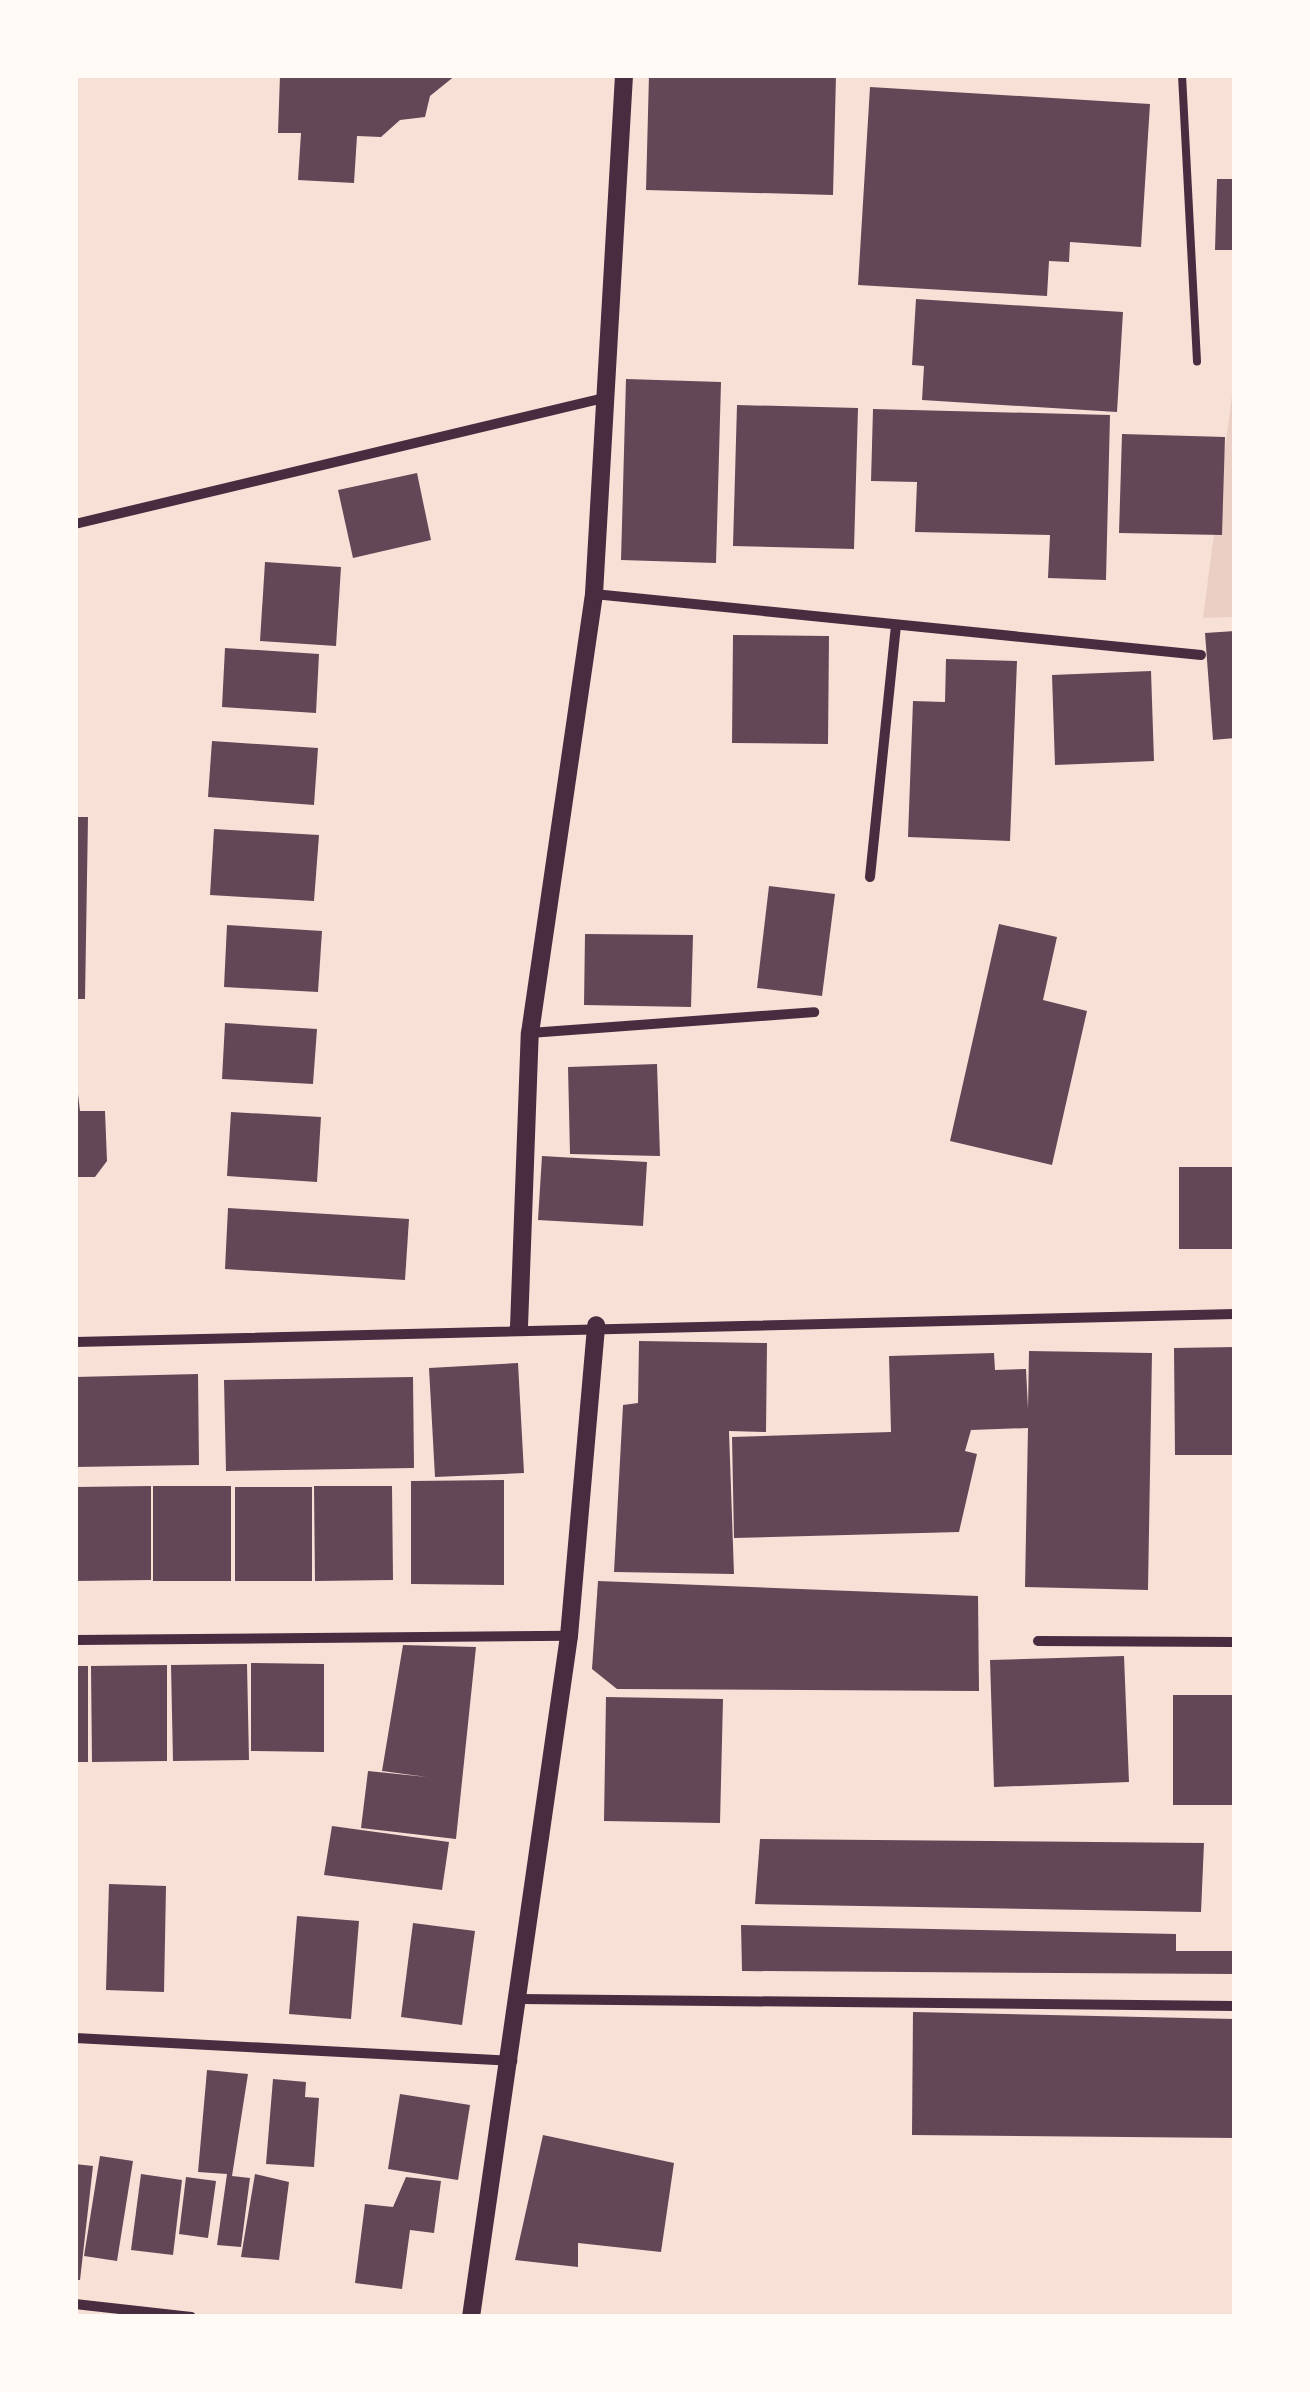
<!DOCTYPE html>
<html>
<head>
<meta charset="utf-8">
<style>
  body { margin:0 }
  #map { position:relative; width:1310px; height:2392px; overflow:hidden; background:#f7e1d7; font-family:Overpass,sans-serif }
  div>[style] { position:absolute }
  [style*='--x'] { left:calc(var(--x)*1px); top:calc(var(--y)*1px); width:calc(var(--w)*1px); rotate:calc(var(--a)*1deg) }
  .green>* { inset:0; background:#ebcfc5 }
  .building>* { inset:0; background:#644757 }
  .service>* { height:8px; margin:-4px; padding:0 4px; transform-origin:4px; border-radius:4px; background:#4a2c40 }
  .minor>* { height:10px; margin:-5px; padding:0 5px; transform-origin:5px; border-radius:5px; background:#4a2c40 }
  .tertiary>* { height:18px; margin:-9px; padding:0 9px; transform-origin:9px; border-radius:9px; background:#4a2c40 }
  span { translate:-50% -50%; white-space:nowrap; text-align:center; line-height:1.15; -webkit-text-stroke:9px #fffaf5; paint-order:stroke }
  .frame { position:absolute; inset:0; border:78px solid #fffaf5; pointer-events:none }
</style>
</head>
<body>
<div id="map">
  <div class="green">
    <i style="clip-path:polygon(1235px 372px,1235px 617px,1203px 618px)"></i>
  </div>
  <div class="building">
    <i style="clip-path:polygon(280px 75px,456px 75px,430px 96px,425px 117px,400px 120px,381px 137px,357px 136px,354px 183px,298px 180px,301px 133px,278px 133px)"></i>
    <i style="clip-path:polygon(649px 75px,836px 75px,833px 195px,646px 190px)"></i>
    <i style="clip-path:polygon(870px 87px,1150px 104px,1141px 247px,1070px 242px,1069px 262px,1049px 261px,1047px 296px,858px 285px)"></i>
    <i style="clip-path:polygon(1217px 179px,1235px 179px,1235px 250px,1215px 250px)"></i>
    <i style="clip-path:polygon(916px 299px,1123px 312px,1117px 412px,922px 400px,924px 366px,912px 365px)"></i>
    <i style="clip-path:polygon(626px 379px,721px 382px,716px 563px,621px 560px)"></i>
    <i style="clip-path:polygon(737px 405px,858px 408px,854px 549px,733px 546px)"></i>
    <i style="clip-path:polygon(873px 409px,1110px 415px,1106px 580px,1048px 578px,1050px 535px,915px 532px,917px 482px,871px 481px)"></i>
    <i style="clip-path:polygon(1122px 434px,1225px 437px,1222px 535px,1119px 533px)"></i>
    <i style="clip-path:polygon(417px 473px,431px 540px,353px 558px,338px 490px)"></i>
    <i style="clip-path:polygon(265px 562px,341px 567px,336px 646px,260px 641px)"></i>
    <i style="clip-path:polygon(1235px 631px,1235px 738px,1213px 740px,1205px 633px)"></i>
    <i style="clip-path:polygon(733px 635px,829px 636px,828px 744px,732px 743px)"></i>
    <i style="clip-path:polygon(225px 648px,319px 654px,316px 713px,222px 707px)"></i>
    <i style="clip-path:polygon(946px 659px,1017px 661px,1010px 841px,908px 837px,913px 701px,945px 702px)"></i>
    <i style="clip-path:polygon(1151px 671px,1154px 761px,1055px 765px,1052px 675px)"></i>
    <i style="clip-path:polygon(212px 741px,318px 748px,314px 805px,208px 797px)"></i>
    <i style="clip-path:polygon(75px 817px,88px 817px,85px 999px,75px 999px)"></i>
    <i style="clip-path:polygon(214px 829px,319px 835px,314px 901px,210px 895px)"></i>
    <i style="clip-path:polygon(769px 886px,835px 894px,822px 996px,757px 988px)"></i>
    <i style="clip-path:polygon(999px 924px,1057px 937px,1043px 1000px,1087px 1011px,1052px 1165px,950px 1141px)"></i>
    <i style="clip-path:polygon(227px 925px,322px 931px,318px 992px,224px 987px)"></i>
    <i style="clip-path:polygon(585px 934px,693px 935px,691px 1007px,584px 1005px)"></i>
    <i style="clip-path:polygon(225px 1023px,317px 1029px,313px 1084px,222px 1079px)"></i>
    <i style="clip-path:polygon(657px 1064px,660px 1156px,570px 1154px,568px 1067px)"></i>
    <i style="clip-path:polygon(75px 1069px,80px 1111px,105px 1111px,107px 1161px,95px 1177px,75px 1177px)"></i>
    <i style="clip-path:polygon(231px 1112px,321px 1117px,317px 1182px,227px 1176px)"></i>
    <i style="clip-path:polygon(542px 1156px,647px 1162px,643px 1226px,538px 1220px)"></i>
    <i style="clip-path:polygon(1179px 1167px,1235px 1167px,1235px 1249px,1179px 1249px)"></i>
    <i style="clip-path:polygon(228px 1208px,409px 1219px,405px 1280px,225px 1269px)"></i>
    <i style="clip-path:polygon(639px 1341px,767px 1343px,766px 1432px,729px 1431px,734px 1574px,614px 1572px,623px 1405px,638px 1403px)"></i>
    <i style="clip-path:polygon(1235px 1347px,1235px 1455px,1175px 1455px,1174px 1348px)"></i>
    <i style="clip-path:polygon(1029px 1351px,1152px 1353px,1148px 1590px,1025px 1587px,1028px 1428px,971px 1430px,965px 1451px,977px 1454px,959px 1532px,734px 1538px,732px 1437px,891px 1432px,889px 1356px,994px 1353px,995px 1370px,1026px 1369px,1028px 1409px)"></i>
    <i style="clip-path:polygon(518px 1363px,524px 1473px,435px 1477px,429px 1368px)"></i>
    <i style="clip-path:polygon(198px 1374px,199px 1465px,75px 1467px,75px 1377px)"></i>
    <i style="clip-path:polygon(413px 1377px,414px 1468px,226px 1471px,224px 1380px)"></i>
    <i style="clip-path:polygon(504px 1480px,504px 1585px,411px 1584px,411px 1481px)"></i>
    <i style="clip-path:polygon(151px 1486px,151px 1580px,75px 1581px,75px 1487px)"></i>
    <i style="clip-path:polygon(153px 1486px,231px 1486px,231px 1581px,153px 1581px)"></i>
    <i style="clip-path:polygon(314px 1486px,392px 1486px,393px 1580px,315px 1581px)"></i>
    <i style="clip-path:polygon(235px 1487px,312px 1487px,312px 1581px,235px 1581px)"></i>
    <i style="clip-path:polygon(598px 1581px,978px 1596px,979px 1691px,617px 1689px,592px 1669px)"></i>
    <i style="clip-path:polygon(403px 1645px,476px 1647px,456px 1839px,361px 1828px,368px 1771px,427px 1777px,382px 1771px)"></i>
    <i style="clip-path:polygon(1124px 1656px,1129px 1782px,994px 1787px,990px 1660px)"></i>
    <i style="clip-path:polygon(251px 1663px,324px 1664px,324px 1752px,251px 1751px)"></i>
    <i style="clip-path:polygon(247px 1664px,249px 1760px,173px 1761px,171px 1665px)"></i>
    <i style="clip-path:polygon(167px 1665px,167px 1761px,92px 1762px,91px 1666px)"></i>
    <i style="clip-path:polygon(75px 1666px,88px 1666px,88px 1762px,75px 1762px)"></i>
    <i style="clip-path:polygon(1173px 1695px,1235px 1695px,1235px 1805px,1173px 1805px)"></i>
    <i style="clip-path:polygon(606px 1697px,723px 1699px,720px 1823px,604px 1821px)"></i>
    <i style="clip-path:polygon(332px 1826px,449px 1842px,442px 1890px,324px 1875px)"></i>
    <i style="clip-path:polygon(760px 1839px,1204px 1843px,1201px 1912px,755px 1904px)"></i>
    <i style="clip-path:polygon(109px 1884px,166px 1886px,164px 1992px,106px 1990px)"></i>
    <i style="clip-path:polygon(297px 1916px,359px 1921px,351px 2019px,289px 2014px)"></i>
    <i style="clip-path:polygon(413px 1923px,475px 1931px,462px 2025px,401px 2017px)"></i>
    <i style="clip-path:polygon(741px 1925px,1176px 1934px,1176px 1951px,1235px 1951px,1235px 1974px,742px 1971px)"></i>
    <i style="clip-path:polygon(913px 2012px,1235px 2019px,1235px 2138px,912px 2135px)"></i>
    <i style="clip-path:polygon(207px 2070px,248px 2074px,232px 2176px,250px 2178px,241px 2247px,217px 2245px,227px 2174px,198px 2172px)"></i>
    <i style="clip-path:polygon(273px 2079px,306px 2082px,305px 2097px,319px 2098px,314px 2167px,266px 2164px)"></i>
    <i style="clip-path:polygon(400px 2094px,470px 2105px,458px 2180px,388px 2169px)"></i>
    <i style="clip-path:polygon(543px 2135px,674px 2163px,661px 2252px,578px 2243px,578px 2267px,515px 2260px)"></i>
    <i style="clip-path:polygon(100px 2156px,133px 2161px,117px 2261px,84px 2256px)"></i>
    <i style="clip-path:polygon(75px 2164px,93px 2166px,80px 2280px,75px 2280px)"></i>
    <i style="clip-path:polygon(141px 2174px,182px 2180px,173px 2255px,131px 2250px)"></i>
    <i style="clip-path:polygon(255px 2174px,289px 2182px,279px 2260px,241px 2257px)"></i>
    <i style="clip-path:polygon(186px 2177px,216px 2181px,208px 2238px,179px 2234px)"></i>
    <i style="clip-path:polygon(406px 2177px,441px 2181px,434px 2233px,410px 2230px,402px 2289px,355px 2283px,365px 2204px,393px 2207px)"></i>
  </div>
  <div class="service">
    <i style="--x:1182;--y:75;--w:287;--a:87"></i>
  </div>
  <div class="minor">
    <i style="--x:75;--y:524;--w:548;--a:-13.4"></i>
    <i style="--x:594;--y:594;--w:610;--a:5.74"></i>
    <i style="--x:870;--y:877;--w:253;--a:-84.1"></i>
    <i style="--x:530;--y:1033;--w:285;--a:-4.2"></i>
    <i style="--x:75;--y:1342;--w:1160;--a:-1.38"></i>
    <i style="--x:75;--y:1640;--w:494;--a:-0.5"></i>
    <i style="--x:1038;--y:1641;--w:197;--a:0.3"></i>
    <i style="--x:520;--y:1999;--w:715;--a:0.56"></i>
    <i style="--x:75;--y:2038;--w:438;--a:3"></i>
    <i style="--x:75;--y:2304;--w:117;--a:6.4"></i>
  </div>
  <div class="tertiary">
    <i style="--x:519;--y:1327;--w:294;--a:-87.9"></i>
    <i style="--x:530;--y:1033;--w:444;--a:-81.7"></i>
    <i style="--x:594;--y:594;--w:520;--a:-86.69"></i>
    <i style="--x:471;--y:2317;--w:688;--a:-81.81"></i>
    <i style="--x:569;--y:1636;--w:312;--a:-85"></i>
  </div>
  <div class="frame"></div>
</div>
</body>
</html>
